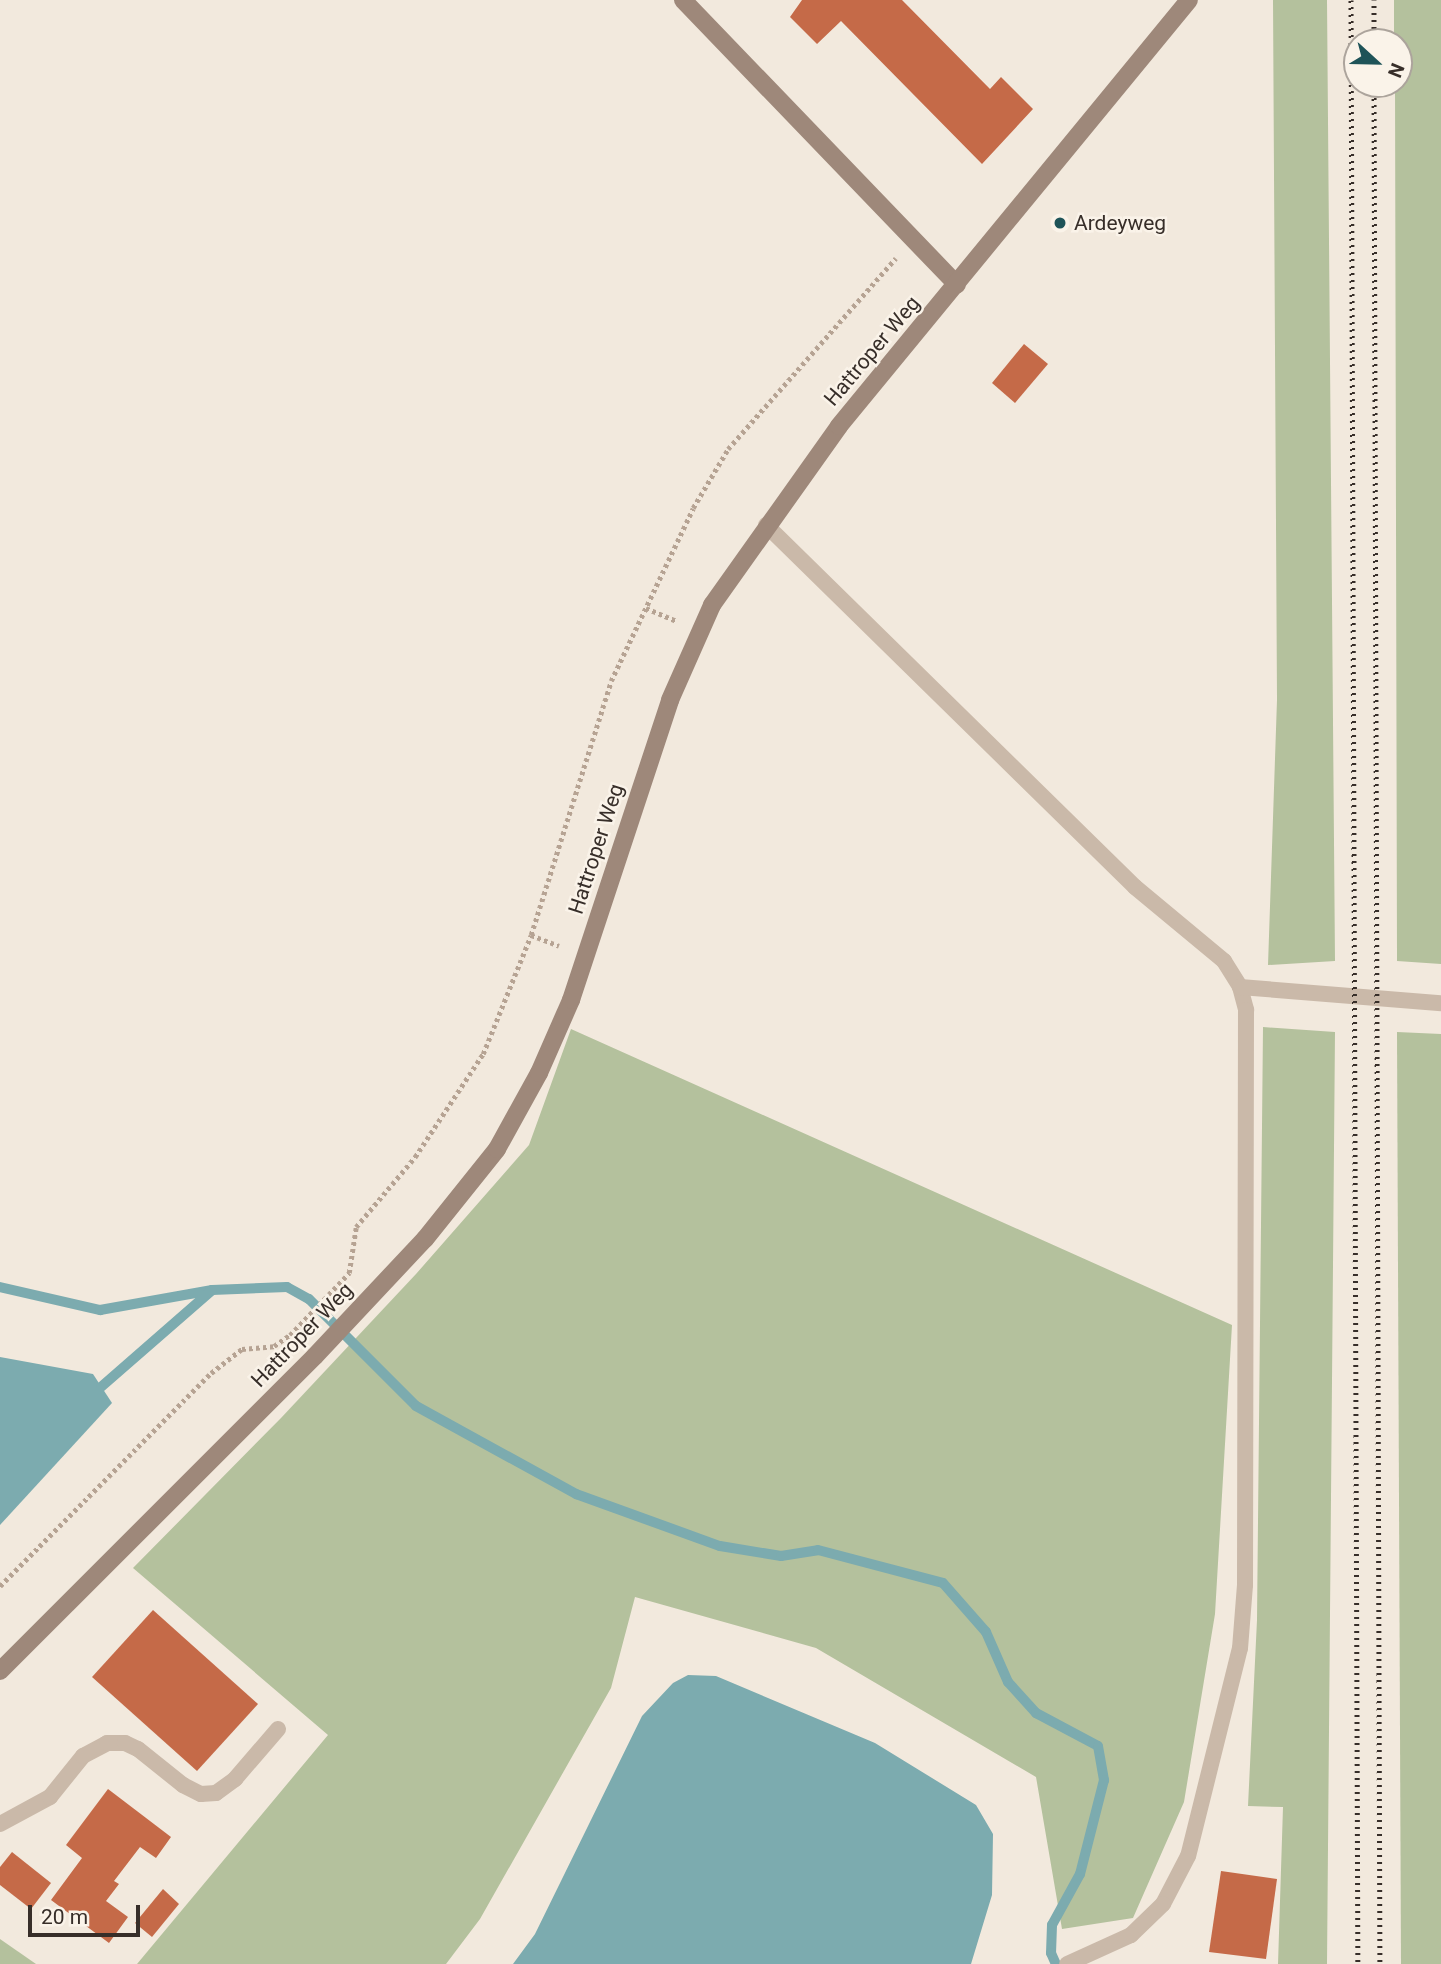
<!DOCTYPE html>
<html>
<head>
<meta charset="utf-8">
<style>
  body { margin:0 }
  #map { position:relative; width:1441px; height:1964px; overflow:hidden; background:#f2e9dd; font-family:Roboto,sans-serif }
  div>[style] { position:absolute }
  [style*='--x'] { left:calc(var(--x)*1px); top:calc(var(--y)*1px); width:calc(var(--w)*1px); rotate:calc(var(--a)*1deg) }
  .green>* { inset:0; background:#b4c19d }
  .water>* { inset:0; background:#7cabaf }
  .stream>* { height:10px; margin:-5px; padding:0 5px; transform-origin:5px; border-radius:5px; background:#7cabaf }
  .building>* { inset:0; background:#c56a48 }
  .path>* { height:4.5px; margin-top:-2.25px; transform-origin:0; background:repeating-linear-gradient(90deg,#b6a393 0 3.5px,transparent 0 7px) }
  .service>* { height:16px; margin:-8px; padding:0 8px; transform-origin:8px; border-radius:8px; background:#cab9a9 }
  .secondary>* { height:18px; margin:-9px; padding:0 9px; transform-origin:9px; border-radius:9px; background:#9e887a }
  .rail>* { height:5px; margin-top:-2.5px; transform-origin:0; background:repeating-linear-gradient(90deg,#372e29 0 2px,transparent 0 7px) }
  .dots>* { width:19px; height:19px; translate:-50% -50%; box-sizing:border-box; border:4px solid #faf3e9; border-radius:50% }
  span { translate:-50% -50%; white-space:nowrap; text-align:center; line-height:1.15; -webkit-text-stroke:5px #faf3e9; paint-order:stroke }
  .poi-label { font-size:21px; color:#372e29 }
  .left { translate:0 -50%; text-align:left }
  .street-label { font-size:21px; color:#372e29 }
  .north { position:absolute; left:1343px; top:28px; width:70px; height:70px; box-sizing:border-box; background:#faf3e9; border:2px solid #aca49c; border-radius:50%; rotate:112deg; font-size:19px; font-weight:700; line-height:28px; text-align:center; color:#372e29 }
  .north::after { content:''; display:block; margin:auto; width:24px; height:32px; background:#1e5358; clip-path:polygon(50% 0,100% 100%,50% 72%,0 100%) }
  .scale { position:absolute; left:28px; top:1905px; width:112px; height:32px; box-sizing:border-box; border:4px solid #372e29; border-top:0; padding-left:9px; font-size:21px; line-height:24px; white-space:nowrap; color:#372e29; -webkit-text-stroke:5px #faf3e9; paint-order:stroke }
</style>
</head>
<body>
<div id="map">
  <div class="green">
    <i style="clip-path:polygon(1273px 0,1327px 0,1335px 961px,1268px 965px,1277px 700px)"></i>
    <i style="clip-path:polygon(1394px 0,1441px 0,1441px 964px,1397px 961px,1395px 84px,1399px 84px,1399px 42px,1394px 42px)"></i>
    <i style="clip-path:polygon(1263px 1027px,1335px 1032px,1327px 1964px,1278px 1964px,1283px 1807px,1248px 1806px,1257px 1620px)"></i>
    <i style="clip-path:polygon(571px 1029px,1232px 1325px,1215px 1614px,1184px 1802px,1133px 1918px,1062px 1929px,1036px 1777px,816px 1648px,635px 1597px,611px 1688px,480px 1919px,446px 1964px,137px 1964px,328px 1735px,133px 1568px,281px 1418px,416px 1274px,529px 1145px)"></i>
    <i style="clip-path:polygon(1397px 1032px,1441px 1034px,1441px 1964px,1401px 1964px)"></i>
    <i style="clip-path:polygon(0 1939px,36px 1964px,0 1964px)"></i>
  </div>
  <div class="water">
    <i style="clip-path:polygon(0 1357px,93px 1374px,112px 1403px,0 1525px)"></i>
    <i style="clip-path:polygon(688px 1675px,716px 1676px,875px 1743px,976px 1805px,993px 1834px,992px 1895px,971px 1964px,513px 1964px,535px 1934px,642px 1716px,673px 1683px)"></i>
  </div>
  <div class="stream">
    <i style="--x:0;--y:1287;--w:103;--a:13"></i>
    <i style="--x:100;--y:1310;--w:114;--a:-10.1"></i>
    <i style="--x:212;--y:1290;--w:75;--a:-2.3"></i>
    <i style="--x:287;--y:1287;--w:25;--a:29"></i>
    <i style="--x:309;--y:1299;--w:151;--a:45"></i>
    <i style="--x:416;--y:1406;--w:183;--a:28.8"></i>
    <i style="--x:576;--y:1494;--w:153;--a:19.9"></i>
    <i style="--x:720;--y:1546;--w:62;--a:9.3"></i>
    <i style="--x:781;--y:1556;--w:37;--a:-9"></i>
    <i style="--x:818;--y:1550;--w:129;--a:14.8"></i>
    <i style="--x:943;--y:1583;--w:65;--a:48.7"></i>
    <i style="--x:986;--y:1632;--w:55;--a:66.3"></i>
    <i style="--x:1008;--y:1682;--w:42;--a:47.9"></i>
    <i style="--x:1036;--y:1713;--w:70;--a:28"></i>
    <i style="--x:1098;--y:1746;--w:35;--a:80"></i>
    <i style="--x:1104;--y:1780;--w:97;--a:104.3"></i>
    <i style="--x:1080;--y:1874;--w:58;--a:118.8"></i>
    <i style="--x:1052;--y:1925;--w:28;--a:92"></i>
    <i style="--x:1051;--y:1953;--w:12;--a:66"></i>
    <i style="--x:101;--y:1387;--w:147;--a:-41.1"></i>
  </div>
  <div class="building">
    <i style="clip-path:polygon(802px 0,902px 0,990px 89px,1001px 77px,1033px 109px,982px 164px,841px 21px,817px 44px,790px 17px)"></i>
    <i style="clip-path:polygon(1024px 344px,1048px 364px,1015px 403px,992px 383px)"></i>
    <i style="clip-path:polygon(153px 1610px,258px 1704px,197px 1771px,92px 1677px)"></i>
    <i style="clip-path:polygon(108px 1789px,171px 1837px,156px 1858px,140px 1847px,114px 1881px,119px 1884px,106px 1901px,128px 1917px,109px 1943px,51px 1900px,82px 1858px,66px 1845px)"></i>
    <i style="clip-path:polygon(12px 1852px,51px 1883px,31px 1909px,0 1885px,0 1867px)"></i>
    <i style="clip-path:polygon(1221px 1871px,1277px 1879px,1266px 1959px,1209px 1952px)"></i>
    <i style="clip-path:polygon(163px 1889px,179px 1904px,152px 1937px,135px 1923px)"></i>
  </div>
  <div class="path">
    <i style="--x:646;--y:608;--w:33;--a:23"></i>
    <i style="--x:531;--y:935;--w:30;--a:21"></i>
    <i style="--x:0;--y:1586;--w:300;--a:-45.3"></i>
    <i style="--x:211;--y:1373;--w:39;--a:-38"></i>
    <i style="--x:242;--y:1349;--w:32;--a:-5"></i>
    <i style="--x:274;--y:1346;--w:19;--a:-35"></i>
    <i style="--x:290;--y:1335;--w:86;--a:-46.4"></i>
    <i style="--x:349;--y:1273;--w:47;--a:-81.3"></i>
    <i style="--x:356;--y:1227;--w:92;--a:-49.9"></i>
    <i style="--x:415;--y:1157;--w:123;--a:-56.6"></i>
    <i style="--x:483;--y:1054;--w:128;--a:-68"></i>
    <i style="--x:531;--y:935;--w:266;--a:-72.5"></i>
    <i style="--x:611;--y:681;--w:191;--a:-64.6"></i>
    <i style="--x:693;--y:508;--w:69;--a:-59.3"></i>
    <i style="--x:728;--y:449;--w:254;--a:-48.7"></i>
  </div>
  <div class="service">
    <i style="--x:766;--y:525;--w:517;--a:44.45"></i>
    <i style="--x:1135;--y:887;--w:116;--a:39.7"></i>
    <i style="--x:1224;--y:961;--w:31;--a:58"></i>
    <i style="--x:1240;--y:987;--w:24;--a:75"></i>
    <i style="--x:1246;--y:1010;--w:575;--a:90.1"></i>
    <i style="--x:1245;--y:1585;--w:63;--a:94.5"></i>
    <i style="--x:1240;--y:1648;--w:214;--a:104"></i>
    <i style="--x:1188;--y:1856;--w:54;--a:117.5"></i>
    <i style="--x:1163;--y:1904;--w:45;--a:135.9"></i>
    <i style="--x:1131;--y:1935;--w:70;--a:155.6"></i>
    <i style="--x:1240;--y:987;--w:202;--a:4.6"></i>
    <i style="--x:0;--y:1824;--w:57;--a:-28.4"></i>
    <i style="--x:50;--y:1797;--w:53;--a:-51.2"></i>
    <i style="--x:83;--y:1756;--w:27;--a:-28"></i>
    <i style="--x:107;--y:1743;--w:18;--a:0"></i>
    <i style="--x:125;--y:1743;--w:14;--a:25"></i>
    <i style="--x:138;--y:1749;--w:58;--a:38.7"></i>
    <i style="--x:183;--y:1785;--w:20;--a:27"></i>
    <i style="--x:201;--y:1794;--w:15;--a:-4"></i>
    <i style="--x:216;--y:1793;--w:24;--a:-36"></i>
    <i style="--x:235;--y:1779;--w:66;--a:-49.3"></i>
  </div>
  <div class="secondary">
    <i style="--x:683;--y:0;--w:395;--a:46.1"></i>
    <i style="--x:0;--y:1671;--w:445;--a:-45"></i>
    <i style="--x:315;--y:1356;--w:161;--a:-46.8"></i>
    <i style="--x:425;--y:1239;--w:115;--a:-51.3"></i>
    <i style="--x:497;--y:1149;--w:87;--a:-61.1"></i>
    <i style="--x:539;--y:1073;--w:80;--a:-66.3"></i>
    <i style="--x:571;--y:1000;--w:316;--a:-71.7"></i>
    <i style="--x:670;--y:700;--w:104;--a:-66.1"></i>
    <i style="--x:712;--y:605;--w:219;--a:-54.6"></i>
    <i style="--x:839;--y:426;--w:551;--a:-50.59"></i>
  </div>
  <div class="rail">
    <i style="--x:1351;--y:0;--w:1964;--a:89.8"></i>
    <i style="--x:1374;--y:42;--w:42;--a:-90"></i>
    <i style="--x:1374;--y:84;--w:1880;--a:89.82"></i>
  </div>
  <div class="dots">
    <i style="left:1060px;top:223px;background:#1e5358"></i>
  </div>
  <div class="poi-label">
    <span class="left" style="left:1074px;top:223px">Ardeyweg</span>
  </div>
  <div class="street-label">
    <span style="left:872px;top:351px;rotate:-50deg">Hattroper Weg</span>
    <span style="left:596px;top:849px;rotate:-72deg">Hattroper Weg</span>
    <span style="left:302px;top:1335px;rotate:-46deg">Hattroper Weg</span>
  </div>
  <div class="north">N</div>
  <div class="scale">20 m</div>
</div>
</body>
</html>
